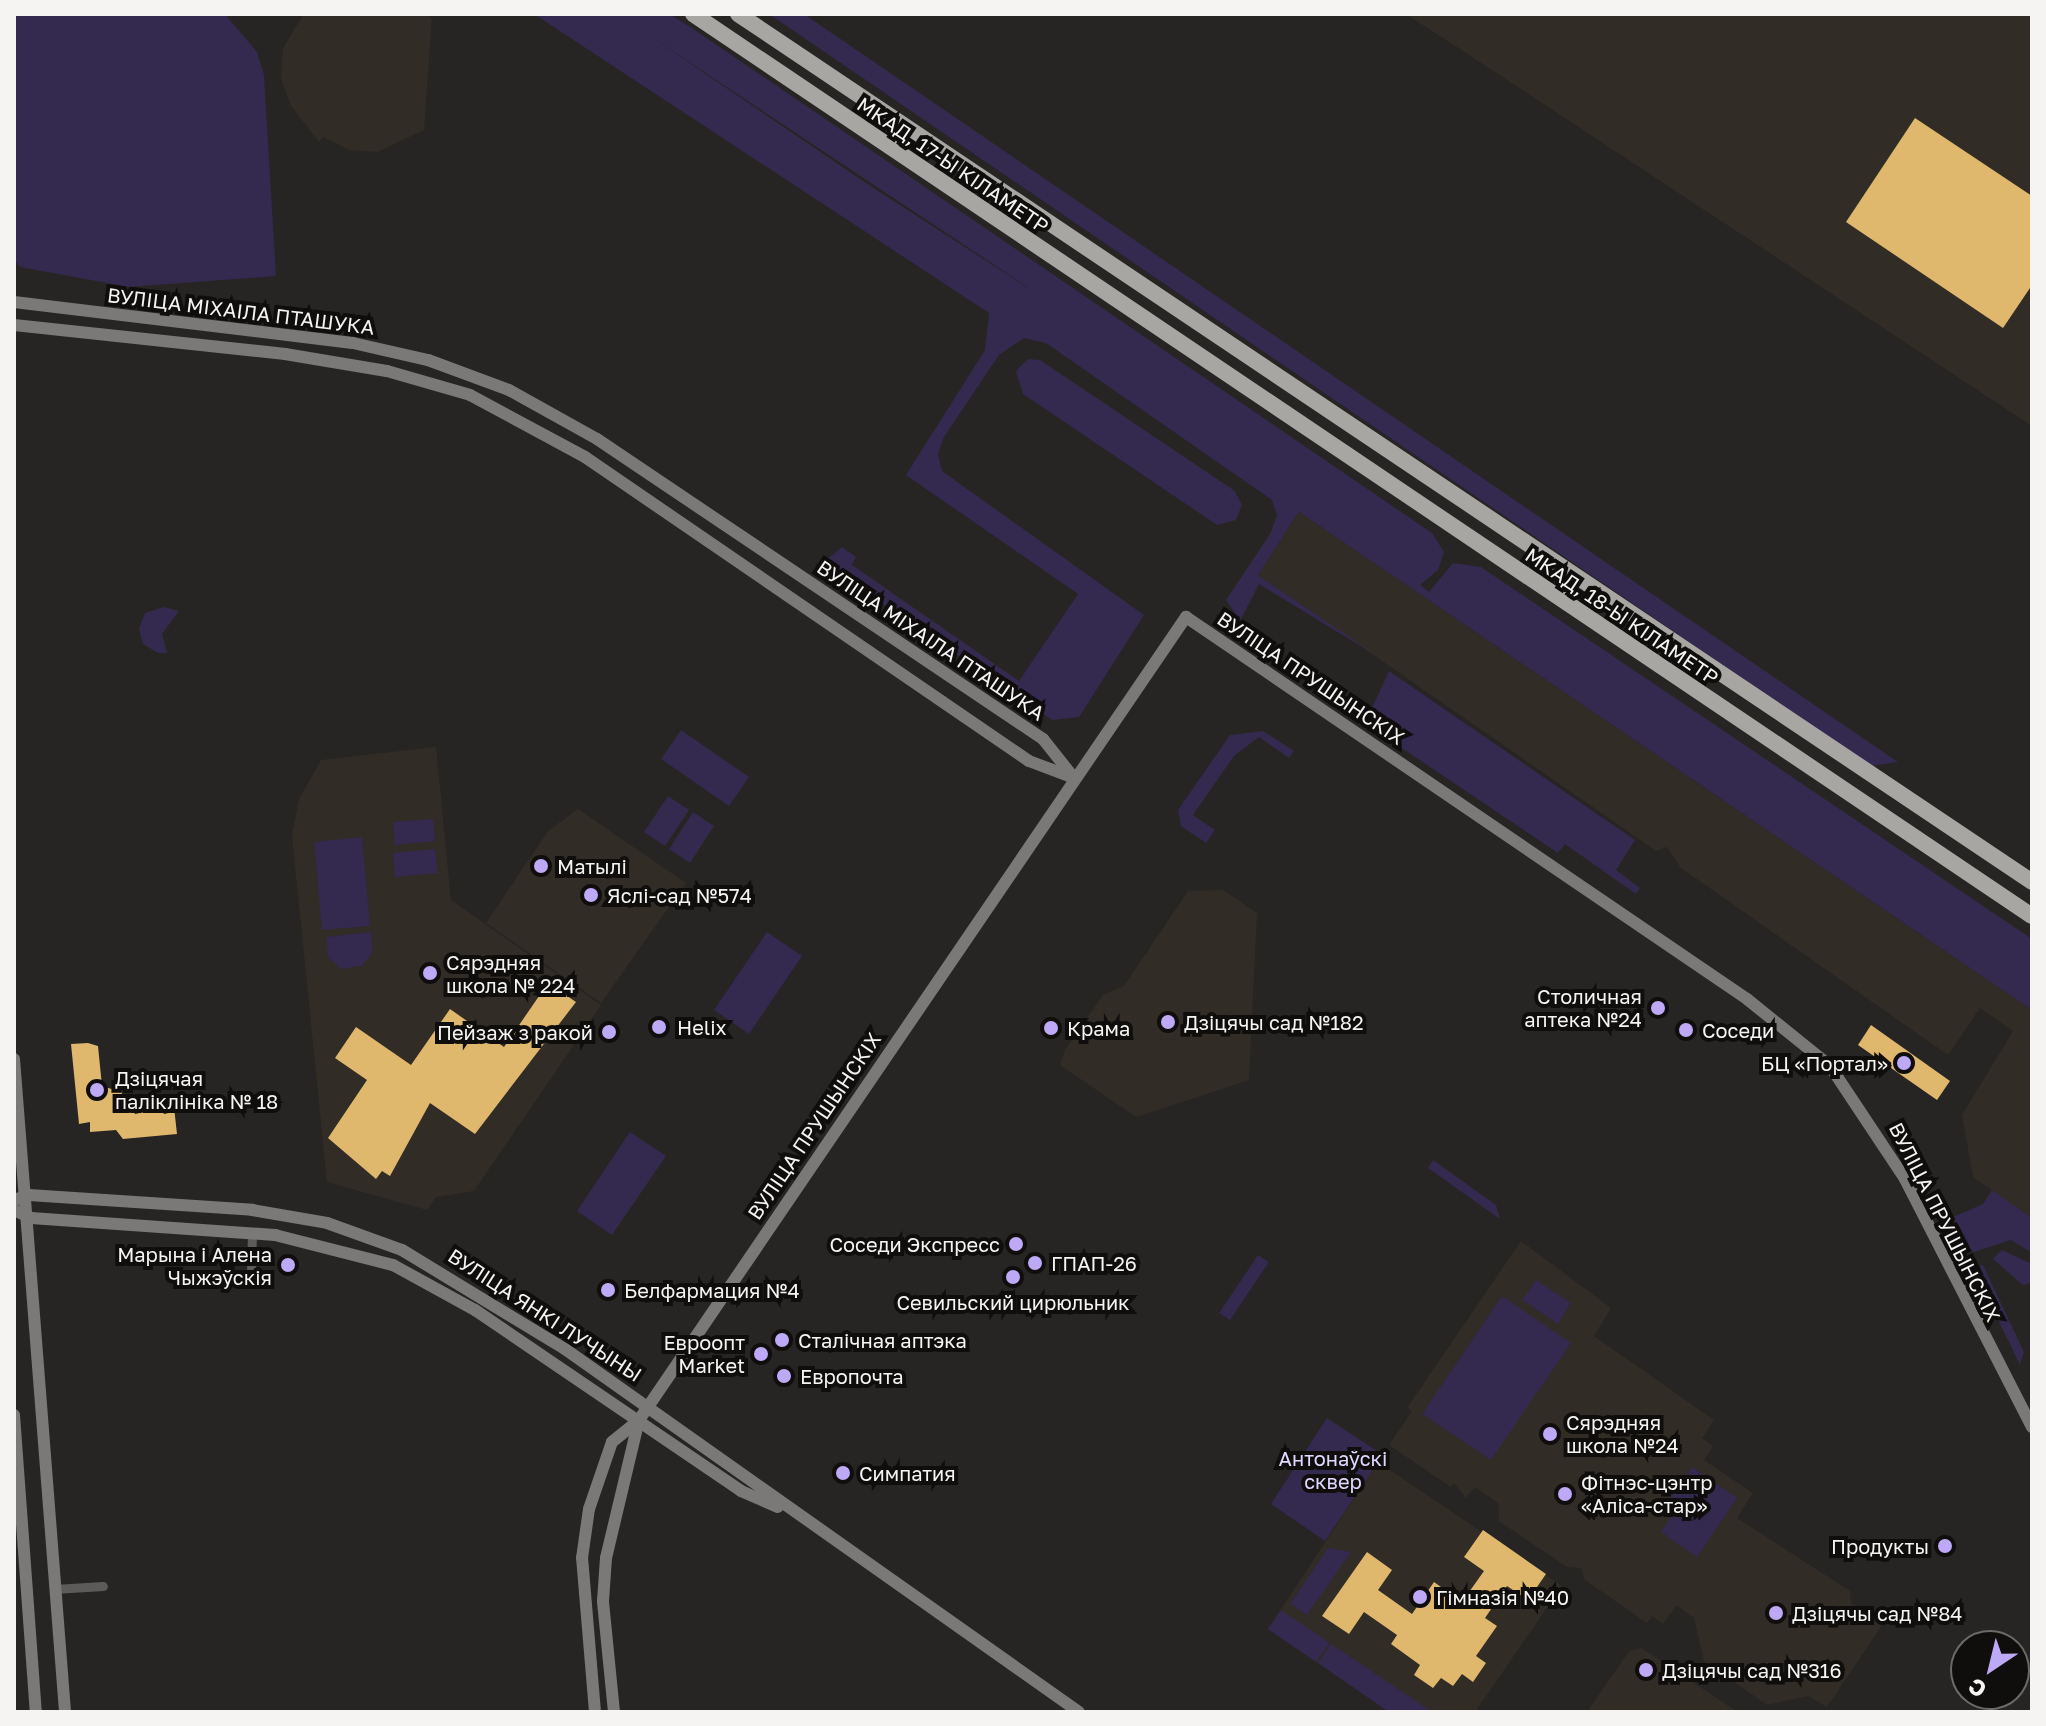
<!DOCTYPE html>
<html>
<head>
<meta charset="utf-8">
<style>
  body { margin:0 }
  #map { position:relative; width:2046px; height:1726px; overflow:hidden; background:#262523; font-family:"Golos Text",sans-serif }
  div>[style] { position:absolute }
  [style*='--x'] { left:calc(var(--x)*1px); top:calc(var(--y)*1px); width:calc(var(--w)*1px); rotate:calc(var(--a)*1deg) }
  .built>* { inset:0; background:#312c25 }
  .green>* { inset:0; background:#34294e }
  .building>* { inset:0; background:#dfb86e }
  .street>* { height:9px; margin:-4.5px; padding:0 4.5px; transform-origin:4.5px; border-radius:4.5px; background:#5c5b5a }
  .secondary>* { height:12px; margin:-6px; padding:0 6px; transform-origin:6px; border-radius:6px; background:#7a7978 }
  .highway>* { height:16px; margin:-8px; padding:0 8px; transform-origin:8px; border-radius:8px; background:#a7a6a3 }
  .dots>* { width:22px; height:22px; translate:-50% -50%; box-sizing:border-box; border:4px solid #0f0e0d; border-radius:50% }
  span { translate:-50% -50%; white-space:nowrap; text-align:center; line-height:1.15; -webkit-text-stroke:8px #0f0e0d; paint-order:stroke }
  .street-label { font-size:20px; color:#f5f4f3 }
  .poi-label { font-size:20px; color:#f5f4f3 }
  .left { translate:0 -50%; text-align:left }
  .right { translate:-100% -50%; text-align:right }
  .park-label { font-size:20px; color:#e1d8ff }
  .frame { position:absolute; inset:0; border:16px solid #f5f4f3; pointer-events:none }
  .north { position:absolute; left:1950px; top:1630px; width:80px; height:80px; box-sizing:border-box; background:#0f0e0d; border:2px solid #6b6a69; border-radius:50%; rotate:215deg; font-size:22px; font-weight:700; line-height:32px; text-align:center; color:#f5f4f3 }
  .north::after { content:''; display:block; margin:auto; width:28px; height:36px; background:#bda9f5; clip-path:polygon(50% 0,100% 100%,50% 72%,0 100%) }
</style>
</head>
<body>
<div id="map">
  <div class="built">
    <i style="clip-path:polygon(304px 14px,427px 14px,432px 19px,424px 130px,377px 152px,350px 150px,323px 137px,319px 142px,291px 106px,281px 78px,283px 48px)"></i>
    <i style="clip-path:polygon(1406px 14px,2032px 14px,2032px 426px,1527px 93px)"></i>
    <i style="clip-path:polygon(1299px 512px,2032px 1010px,2032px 1218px,1973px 1177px,1962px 1115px,2013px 1031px,1980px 1008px,1948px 1055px,1681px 868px,1667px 847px,1656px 851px,1258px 575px)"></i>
    <i style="clip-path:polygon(436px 747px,451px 900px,601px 1005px,474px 1191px,436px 1197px,427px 1210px,327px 1182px,292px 836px,299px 799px,321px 760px)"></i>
    <i style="clip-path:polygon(578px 809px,686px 883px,601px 1003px,486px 923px,548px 831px)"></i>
    <i style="clip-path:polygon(1223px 890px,1257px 913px,1249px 1080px,1136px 1117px,1060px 1065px,1065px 1050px,1103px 995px,1124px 986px,1188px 891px)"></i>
    <i style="clip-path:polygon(1521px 1241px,1611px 1308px,1594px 1336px,1714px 1420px,1702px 1438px,1713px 1446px,1704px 1460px,1753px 1493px,1737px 1518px,1850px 1591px,1851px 1603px,1882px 1625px,1827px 1707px,1808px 1696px,1767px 1705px,1704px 1661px,1694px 1618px,1680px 1608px,1676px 1606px,1663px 1624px,1652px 1616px,1647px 1623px,1585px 1580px,1581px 1568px,1567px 1567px,1499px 1521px,1498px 1503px,1475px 1487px,1466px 1498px,1454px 1483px,1451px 1487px,1389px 1445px,1412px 1411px,1407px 1408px)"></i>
    <i style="clip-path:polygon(1378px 1462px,1562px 1586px,1475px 1712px,1389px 1712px,1268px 1629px)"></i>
    <i style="clip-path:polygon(1642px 1648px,1738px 1712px,1587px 1712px,1629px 1651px)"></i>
  </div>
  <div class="green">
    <i style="clip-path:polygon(14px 14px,225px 14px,257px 52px,264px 75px,276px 276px,129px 287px,20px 267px,14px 259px)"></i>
    <i style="clip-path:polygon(evenodd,534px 14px,669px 14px,689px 26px,1432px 533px,1444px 552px,1438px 570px,1420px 585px,1429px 592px,1453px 563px,1481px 567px,2032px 939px,2032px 1010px,1299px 512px,1258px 575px,1377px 656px,1259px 584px,1240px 621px,1226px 600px,1270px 534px,1277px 515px,1272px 500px,1046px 343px,1024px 338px,999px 355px,944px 437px,938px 454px,942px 471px,1144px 615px,1079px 717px,1052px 720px,823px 563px,842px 547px,856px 557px,852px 565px,1019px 681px,1078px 594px,906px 475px,985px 350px,989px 313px,534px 14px,653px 38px,1029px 288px,1030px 289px,869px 185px,653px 38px)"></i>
    <i style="clip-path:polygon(769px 14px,804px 14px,1898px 762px,1871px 766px)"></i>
    <i style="clip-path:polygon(1040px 360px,1235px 491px,1242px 505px,1236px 520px,1217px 525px,1023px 394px,1016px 371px,1028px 359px)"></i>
    <i style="clip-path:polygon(164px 607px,179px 611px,162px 634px,167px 653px,158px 653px,143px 644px,139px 629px,145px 613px)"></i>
    <i style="clip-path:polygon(1389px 671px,1635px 840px,1616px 870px,1640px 888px,1636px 894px,1565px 844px,1558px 853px,1372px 728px,1368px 717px)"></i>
    <i style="clip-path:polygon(681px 730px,749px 777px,729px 806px,661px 759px)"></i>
    <i style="clip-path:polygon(1263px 731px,1294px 751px,1289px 758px,1259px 737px,1234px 756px,1193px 815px,1215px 830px,1206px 843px,1181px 826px,1178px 810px,1230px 735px)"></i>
    <i style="clip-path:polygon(668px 796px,689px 810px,665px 846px,644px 832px)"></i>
    <i style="clip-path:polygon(693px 812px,714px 826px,690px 863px,669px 849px)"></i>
    <i style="clip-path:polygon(433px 819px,435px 841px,395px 845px,393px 822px)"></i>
    <i style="clip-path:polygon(362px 837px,370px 926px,322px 930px,314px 842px)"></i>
    <i style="clip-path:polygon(435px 849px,438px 873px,395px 877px,393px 853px)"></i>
    <i style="clip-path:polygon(371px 932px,373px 951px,362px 966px,341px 969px,328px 957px,326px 937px)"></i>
    <i style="clip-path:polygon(767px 932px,802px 956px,749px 1034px,714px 1010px)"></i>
    <i style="clip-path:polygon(630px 1132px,666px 1156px,612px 1235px,577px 1211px)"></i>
    <i style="clip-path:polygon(1433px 1160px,1496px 1205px,1500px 1219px,1428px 1168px)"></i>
    <i style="clip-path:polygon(1992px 1190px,2032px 1218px,2032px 1253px,2011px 1240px,1974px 1252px,1956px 1241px,1952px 1235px,1960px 1231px,1953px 1217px,1983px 1204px)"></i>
    <i style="clip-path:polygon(2002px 1250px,2032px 1264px,2032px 1283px,2023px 1285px,1993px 1259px)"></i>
    <i style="clip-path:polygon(1258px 1255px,1269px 1262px,1230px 1320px,1219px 1313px)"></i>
    <i style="clip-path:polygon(1983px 1265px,2024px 1352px,2020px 1365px,1972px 1266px)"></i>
    <i style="clip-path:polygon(1536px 1280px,1571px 1303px,1558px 1324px,1522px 1300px)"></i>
    <i style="clip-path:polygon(1502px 1296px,1571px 1343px,1491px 1460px,1422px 1414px)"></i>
    <i style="clip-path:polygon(1327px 1418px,1383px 1455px,1325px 1541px,1271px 1504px)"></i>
    <i style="clip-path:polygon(1692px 1467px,1737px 1498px,1697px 1557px,1661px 1532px,1675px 1511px,1666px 1505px)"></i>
    <i style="clip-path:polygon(1328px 1548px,1351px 1552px,1307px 1615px,1290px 1604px)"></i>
    <i style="clip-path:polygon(1281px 1610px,1330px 1643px,1316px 1662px,1268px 1629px)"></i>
    <i style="clip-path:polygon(1331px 1644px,1428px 1709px,1426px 1712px,1389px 1712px,1318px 1663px)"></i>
  </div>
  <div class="building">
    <i style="clip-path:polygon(1915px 118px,2032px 196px,2032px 285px,2003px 328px,1846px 222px)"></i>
    <i style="clip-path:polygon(548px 983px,576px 1002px,475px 1134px,430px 1103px,390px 1176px,382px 1171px,376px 1179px,328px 1138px,367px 1080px,335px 1058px,356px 1027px,411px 1065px,450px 1009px,504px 1047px)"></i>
    <i style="clip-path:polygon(1871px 1025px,1950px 1081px,1937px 1100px,1858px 1045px)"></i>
    <i style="clip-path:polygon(88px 1043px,98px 1046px,102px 1086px,121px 1092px,132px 1111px,174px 1107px,177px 1134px,123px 1139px,116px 1130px,90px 1132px,90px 1122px,79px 1124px,71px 1044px)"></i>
    <i style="clip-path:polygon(1483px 1530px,1546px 1574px,1528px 1600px,1507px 1586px,1485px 1618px,1497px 1626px,1476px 1656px,1486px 1663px,1473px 1682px,1462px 1674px,1453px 1686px,1441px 1678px,1433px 1688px,1414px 1675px,1420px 1665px,1391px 1644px,1397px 1635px,1364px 1612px,1349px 1634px,1322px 1616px,1367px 1552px,1392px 1570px,1378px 1590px,1412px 1614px,1434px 1582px,1462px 1602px,1484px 1571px,1464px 1557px)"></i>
  </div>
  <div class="street">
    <i style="--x:251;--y:1273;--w:41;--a:-88.6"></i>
    <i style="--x:54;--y:1589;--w:49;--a:-3.5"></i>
  </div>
  <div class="secondary">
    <i style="--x:14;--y:302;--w:341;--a:6.9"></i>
    <i style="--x:353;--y:343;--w:77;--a:12.8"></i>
    <i style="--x:428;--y:360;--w:86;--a:20.3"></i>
    <i style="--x:509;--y:390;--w:101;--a:29.1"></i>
    <i style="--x:597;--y:439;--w:538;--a:33.93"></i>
    <i style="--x:1043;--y:739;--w:50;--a:51.5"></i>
    <i style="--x:14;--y:325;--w:273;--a:6.1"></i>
    <i style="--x:285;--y:354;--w:103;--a:9.5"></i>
    <i style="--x:387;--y:371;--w:86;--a:16.1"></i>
    <i style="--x:470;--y:395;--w:131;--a:28.3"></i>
    <i style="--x:585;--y:457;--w:538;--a:34.4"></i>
    <i style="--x:1029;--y:761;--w:48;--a:20.7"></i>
    <i style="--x:14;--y:1059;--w:655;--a:85.53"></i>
    <i style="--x:14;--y:1200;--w:16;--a:-18"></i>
    <i style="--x:29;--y:1195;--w:224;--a:3.8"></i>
    <i style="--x:252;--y:1210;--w:76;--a:9.8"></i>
    <i style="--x:327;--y:1223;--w:80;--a:19.8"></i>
    <i style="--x:402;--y:1250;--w:191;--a:31.3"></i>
    <i style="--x:565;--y:1349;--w:629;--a:35.23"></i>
    <i style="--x:14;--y:1210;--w:19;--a:25"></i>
    <i style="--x:31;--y:1218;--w:245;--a:4"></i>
    <i style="--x:275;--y:1235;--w:122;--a:14.3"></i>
    <i style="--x:393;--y:1265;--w:94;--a:28.8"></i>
    <i style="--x:475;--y:1310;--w:322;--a:34.2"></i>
    <i style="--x:741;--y:1491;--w:40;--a:23.4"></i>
    <i style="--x:14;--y:1415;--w:298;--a:85.8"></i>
    <i style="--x:595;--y:1712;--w:155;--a:-94.8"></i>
    <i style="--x:582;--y:1558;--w:49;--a:-81.9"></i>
    <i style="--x:589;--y:1509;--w:71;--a:-71.1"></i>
    <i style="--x:612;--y:1442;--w:35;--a:-39"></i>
    <i style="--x:639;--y:1420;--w:972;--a:-55.74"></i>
    <i style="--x:1186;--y:617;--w:679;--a:34.25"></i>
    <i style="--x:1747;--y:999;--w:107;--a:38.9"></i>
    <i style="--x:1830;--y:1066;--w:136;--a:56.4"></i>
    <i style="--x:1905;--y:1179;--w:279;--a:62.9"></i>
    <i style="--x:614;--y:1712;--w:112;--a:-95.7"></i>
    <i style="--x:603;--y:1601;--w:43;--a:-86"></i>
    <i style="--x:606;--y:1558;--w:142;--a:-76.6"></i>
  </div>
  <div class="highway">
    <i style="--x:693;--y:14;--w:1614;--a:33.97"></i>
    <i style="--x:738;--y:14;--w:1558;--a:33.85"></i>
  </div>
  <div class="dots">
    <i style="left:541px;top:866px;background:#bda9f5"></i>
    <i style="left:591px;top:895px;background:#bda9f5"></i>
    <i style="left:430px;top:973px;background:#bda9f5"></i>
    <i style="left:1658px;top:1008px;background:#bda9f5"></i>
    <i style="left:1168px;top:1022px;background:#bda9f5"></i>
    <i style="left:659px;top:1027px;background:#bda9f5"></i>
    <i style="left:1051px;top:1028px;background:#bda9f5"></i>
    <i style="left:1686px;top:1030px;background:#bda9f5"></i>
    <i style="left:609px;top:1032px;background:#bda9f5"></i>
    <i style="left:1904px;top:1063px;background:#bda9f5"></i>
    <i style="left:97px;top:1090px;background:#bda9f5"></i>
    <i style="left:1016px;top:1244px;background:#bda9f5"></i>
    <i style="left:1035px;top:1263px;background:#bda9f5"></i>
    <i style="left:288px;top:1265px;background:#bda9f5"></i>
    <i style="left:1013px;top:1277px;background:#bda9f5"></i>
    <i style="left:608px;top:1290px;background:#bda9f5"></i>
    <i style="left:782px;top:1340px;background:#bda9f5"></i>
    <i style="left:761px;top:1354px;background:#bda9f5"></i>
    <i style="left:784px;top:1376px;background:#bda9f5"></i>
    <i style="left:1550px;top:1434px;background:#bda9f5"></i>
    <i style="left:843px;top:1473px;background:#bda9f5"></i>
    <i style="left:1565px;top:1494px;background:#bda9f5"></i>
    <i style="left:1945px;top:1546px;background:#bda9f5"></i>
    <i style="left:1420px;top:1597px;background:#bda9f5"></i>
    <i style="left:1776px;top:1613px;background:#bda9f5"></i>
    <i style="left:1646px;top:1670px;background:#bda9f5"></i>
  </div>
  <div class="street-label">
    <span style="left:953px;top:165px;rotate:34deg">МКАД, 17-Ы КІЛАМЕТР</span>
    <span style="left:241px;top:311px;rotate:7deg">ВУЛІЦА МІХАІЛА ПТАШУКА</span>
    <span style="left:1622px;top:616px;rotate:34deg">МКАД, 18-Ы КІЛАМЕТР</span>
    <span style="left:931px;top:640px;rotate:34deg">ВУЛІЦА МІХАІЛА ПТАШУКА</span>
    <span style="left:1311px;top:678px;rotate:34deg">ВУЛІЦА ПРУШЫНСКІХ</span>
    <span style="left:814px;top:1126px;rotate:-56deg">ВУЛІЦА ПРУШЫНСКІХ</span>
    <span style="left:1945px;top:1222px;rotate:63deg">ВУЛІЦА ПРУШЫНСКІХ</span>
    <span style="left:545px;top:1315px;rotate:33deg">ВУЛІЦА ЯНКІ ЛУЧЫНЫ</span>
  </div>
  <div class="poi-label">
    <span class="left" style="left:557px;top:866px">Матылі</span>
    <span class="left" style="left:607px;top:895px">Яслі-сад №574</span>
    <span class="left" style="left:446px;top:974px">Сярэдняя<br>школа № 224</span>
    <span class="right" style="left:1642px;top:1008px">Столичная<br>аптека №24</span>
    <span class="left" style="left:1184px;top:1022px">Дзіцячы сад №182</span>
    <span class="left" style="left:677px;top:1027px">Helix</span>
    <span class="left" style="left:1067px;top:1028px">Крама</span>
    <span class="left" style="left:1702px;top:1030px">Соседи</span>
    <span class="right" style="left:593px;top:1032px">Пейзаж з ракой</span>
    <span class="right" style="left:1888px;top:1063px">БЦ «Портал»</span>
    <span class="left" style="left:115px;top:1090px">Дзіцячая<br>паліклініка № 18</span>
    <span class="right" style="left:1000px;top:1244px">Соседи Экспресс</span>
    <span class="right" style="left:272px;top:1266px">Марына і Алена<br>Чыжэўскія</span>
    <span class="left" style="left:1051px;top:1263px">ГПАП-26</span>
    <span class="left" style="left:624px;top:1290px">Белфармация №4</span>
    <span style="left:1013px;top:1302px">Севильский цирюльник</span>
    <span class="left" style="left:798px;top:1340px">Сталічная аптэка</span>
    <span class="right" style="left:745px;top:1354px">Евроопт<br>Market</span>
    <span class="left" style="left:800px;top:1376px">Европочта</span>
    <span class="left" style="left:1566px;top:1434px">Сярэдняя<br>школа №24</span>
    <span class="left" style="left:859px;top:1473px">Симпатия</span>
    <span class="left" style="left:1581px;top:1494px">Фітнэс-цэнтр<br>«Аліса-стар»</span>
    <span class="right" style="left:1929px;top:1546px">Продукты</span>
    <span class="left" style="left:1436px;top:1597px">Гімназія №40</span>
    <span class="left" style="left:1792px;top:1613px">Дзіцячы сад №84</span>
    <span class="left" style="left:1662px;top:1670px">Дзіцячы сад №316</span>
  </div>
  <div class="park-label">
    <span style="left:1333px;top:1470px">Антонаўскі<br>сквер</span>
  </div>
  <div class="frame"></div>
  <div class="north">С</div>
</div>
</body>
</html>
